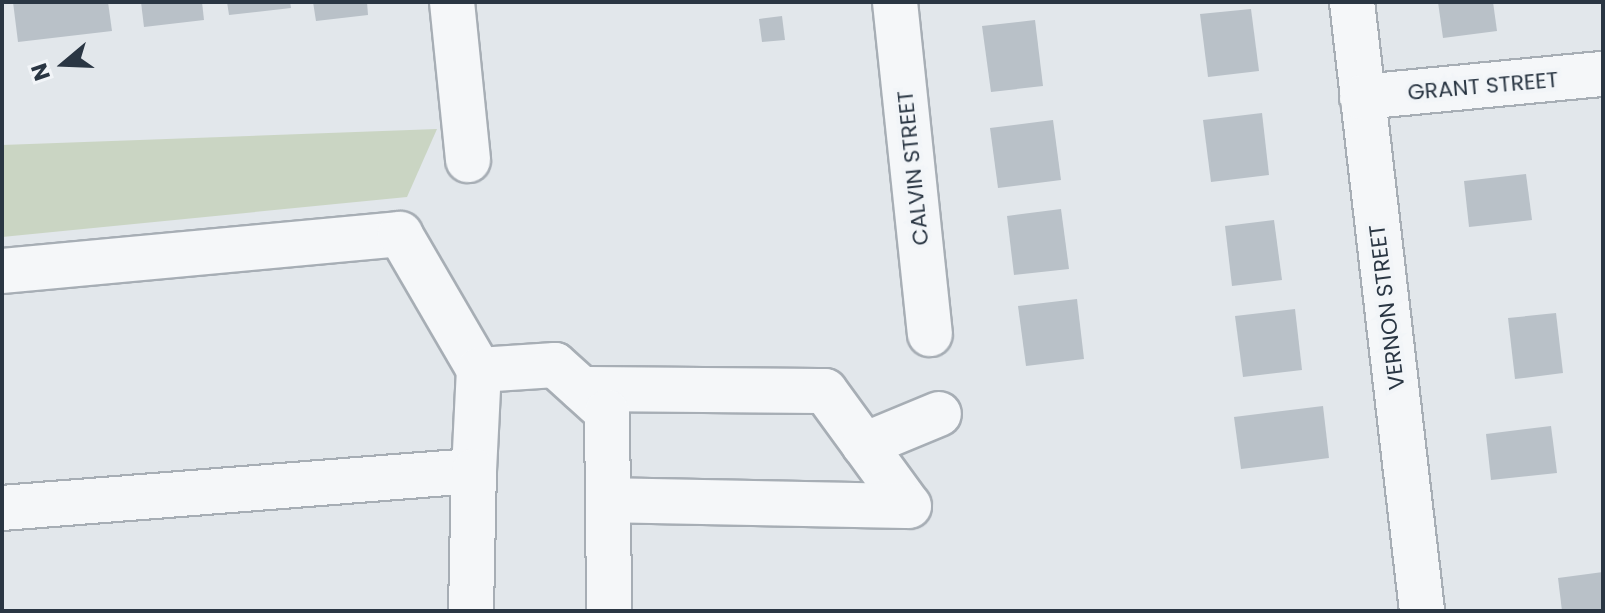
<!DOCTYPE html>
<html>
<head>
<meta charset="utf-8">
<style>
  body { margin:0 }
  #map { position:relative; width:1605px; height:613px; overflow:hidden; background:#e2e7eb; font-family:Poppins,sans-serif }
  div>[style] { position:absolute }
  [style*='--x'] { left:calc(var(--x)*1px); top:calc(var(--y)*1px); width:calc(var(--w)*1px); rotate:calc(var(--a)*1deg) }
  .green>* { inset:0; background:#cad5c3 }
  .building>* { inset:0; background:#b9c1c8 }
  .roads { filter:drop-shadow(2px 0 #a7aeb5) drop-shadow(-2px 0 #a7aeb5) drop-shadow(0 2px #a7aeb5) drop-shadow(0 -2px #a7aeb5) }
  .minor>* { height:44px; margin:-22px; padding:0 22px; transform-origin:22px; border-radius:22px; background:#f5f7f9 }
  span { translate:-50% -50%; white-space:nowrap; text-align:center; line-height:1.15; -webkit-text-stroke:8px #f2f5f8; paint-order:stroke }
  .street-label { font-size:22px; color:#2a3643 }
  .frame { position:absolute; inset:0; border:4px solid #2a3643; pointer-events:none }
  .north { position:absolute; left:24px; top:24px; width:80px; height:80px; -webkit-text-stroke:6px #f2f5f8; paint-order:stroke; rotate:251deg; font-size:22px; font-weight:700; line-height:32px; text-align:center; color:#2a3643 }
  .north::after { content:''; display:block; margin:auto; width:28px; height:36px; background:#2a3643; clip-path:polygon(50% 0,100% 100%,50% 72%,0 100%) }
</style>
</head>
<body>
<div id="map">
  <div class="green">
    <i style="clip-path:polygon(437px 129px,407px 197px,2px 237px,2px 145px)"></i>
  </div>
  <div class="building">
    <i style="clip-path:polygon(13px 2px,108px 2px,112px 31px,18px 42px)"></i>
    <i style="clip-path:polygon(141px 2px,202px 2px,204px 20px,144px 27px)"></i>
    <i style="clip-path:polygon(227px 2px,290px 2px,291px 8px,229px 15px)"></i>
    <i style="clip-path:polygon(313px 2px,367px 2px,368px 15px,316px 21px)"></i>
    <i style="clip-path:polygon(1438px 2px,1493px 2px,1497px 31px,1443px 38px)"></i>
    <i style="clip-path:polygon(1251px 9px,1259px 71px,1208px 77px,1200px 14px)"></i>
    <i style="clip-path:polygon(782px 16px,785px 40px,762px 42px,759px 19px)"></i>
    <i style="clip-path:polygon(1035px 20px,1043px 86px,991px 92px,982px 26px)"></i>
    <i style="clip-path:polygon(1262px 113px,1269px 175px,1211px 182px,1203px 120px)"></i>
    <i style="clip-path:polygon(1053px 120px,1061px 180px,998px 188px,990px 128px)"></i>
    <i style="clip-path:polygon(1526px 174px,1532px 220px,1469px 227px,1464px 181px)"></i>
    <i style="clip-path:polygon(1061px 209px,1069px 269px,1014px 275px,1007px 216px)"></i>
    <i style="clip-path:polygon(1274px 220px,1282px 280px,1232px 286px,1225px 226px)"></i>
    <i style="clip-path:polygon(1077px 299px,1084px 359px,1026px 366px,1018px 306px)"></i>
    <i style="clip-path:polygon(1295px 309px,1302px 370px,1243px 377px,1235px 316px)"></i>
    <i style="clip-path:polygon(1556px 313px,1563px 373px,1515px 379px,1508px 318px)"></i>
    <i style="clip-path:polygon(1323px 406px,1329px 458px,1241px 469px,1234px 417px)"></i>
    <i style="clip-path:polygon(1551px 426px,1557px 473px,1491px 480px,1486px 434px)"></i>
    <i style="clip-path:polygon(1603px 572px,1603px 611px,1562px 611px,1558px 578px)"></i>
  </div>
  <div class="roads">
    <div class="minor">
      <i style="--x:452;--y:2;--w:159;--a:84.2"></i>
      <i style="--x:895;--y:2;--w:334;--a:84"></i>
      <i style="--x:1352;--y:2;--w:613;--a:83.44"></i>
      <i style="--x:1362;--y:97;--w:242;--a:-5.5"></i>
      <i style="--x:2;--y:271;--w:400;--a:-5.3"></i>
      <i style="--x:400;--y:234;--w:157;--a:59.8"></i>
      <i style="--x:582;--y:389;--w:243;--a:0.5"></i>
      <i style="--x:825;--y:391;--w:142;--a:53.9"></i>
      <i style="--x:909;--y:506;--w:299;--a:-178.9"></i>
      <i style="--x:864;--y:445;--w:81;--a:-22.5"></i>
      <i style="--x:2;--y:508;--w:473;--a:-4.5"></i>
      <i style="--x:474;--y:471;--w:101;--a:-87.2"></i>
      <i style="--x:479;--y:370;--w:76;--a:-3.8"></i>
      <i style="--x:555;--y:365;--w:70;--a:42.1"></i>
      <i style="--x:607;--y:412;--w:199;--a:89.4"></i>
      <i style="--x:471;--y:611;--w:140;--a:-88.8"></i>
    </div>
  </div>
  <div class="street-label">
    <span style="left:1483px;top:86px;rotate:-5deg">GRANT STREET</span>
    <span style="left:913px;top:168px;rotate:-96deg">CALVIN STREET</span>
    <span style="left:1387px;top:307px;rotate:-97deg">VERNON STREET</span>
  </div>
  <div class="frame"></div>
  <div class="north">N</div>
</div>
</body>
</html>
